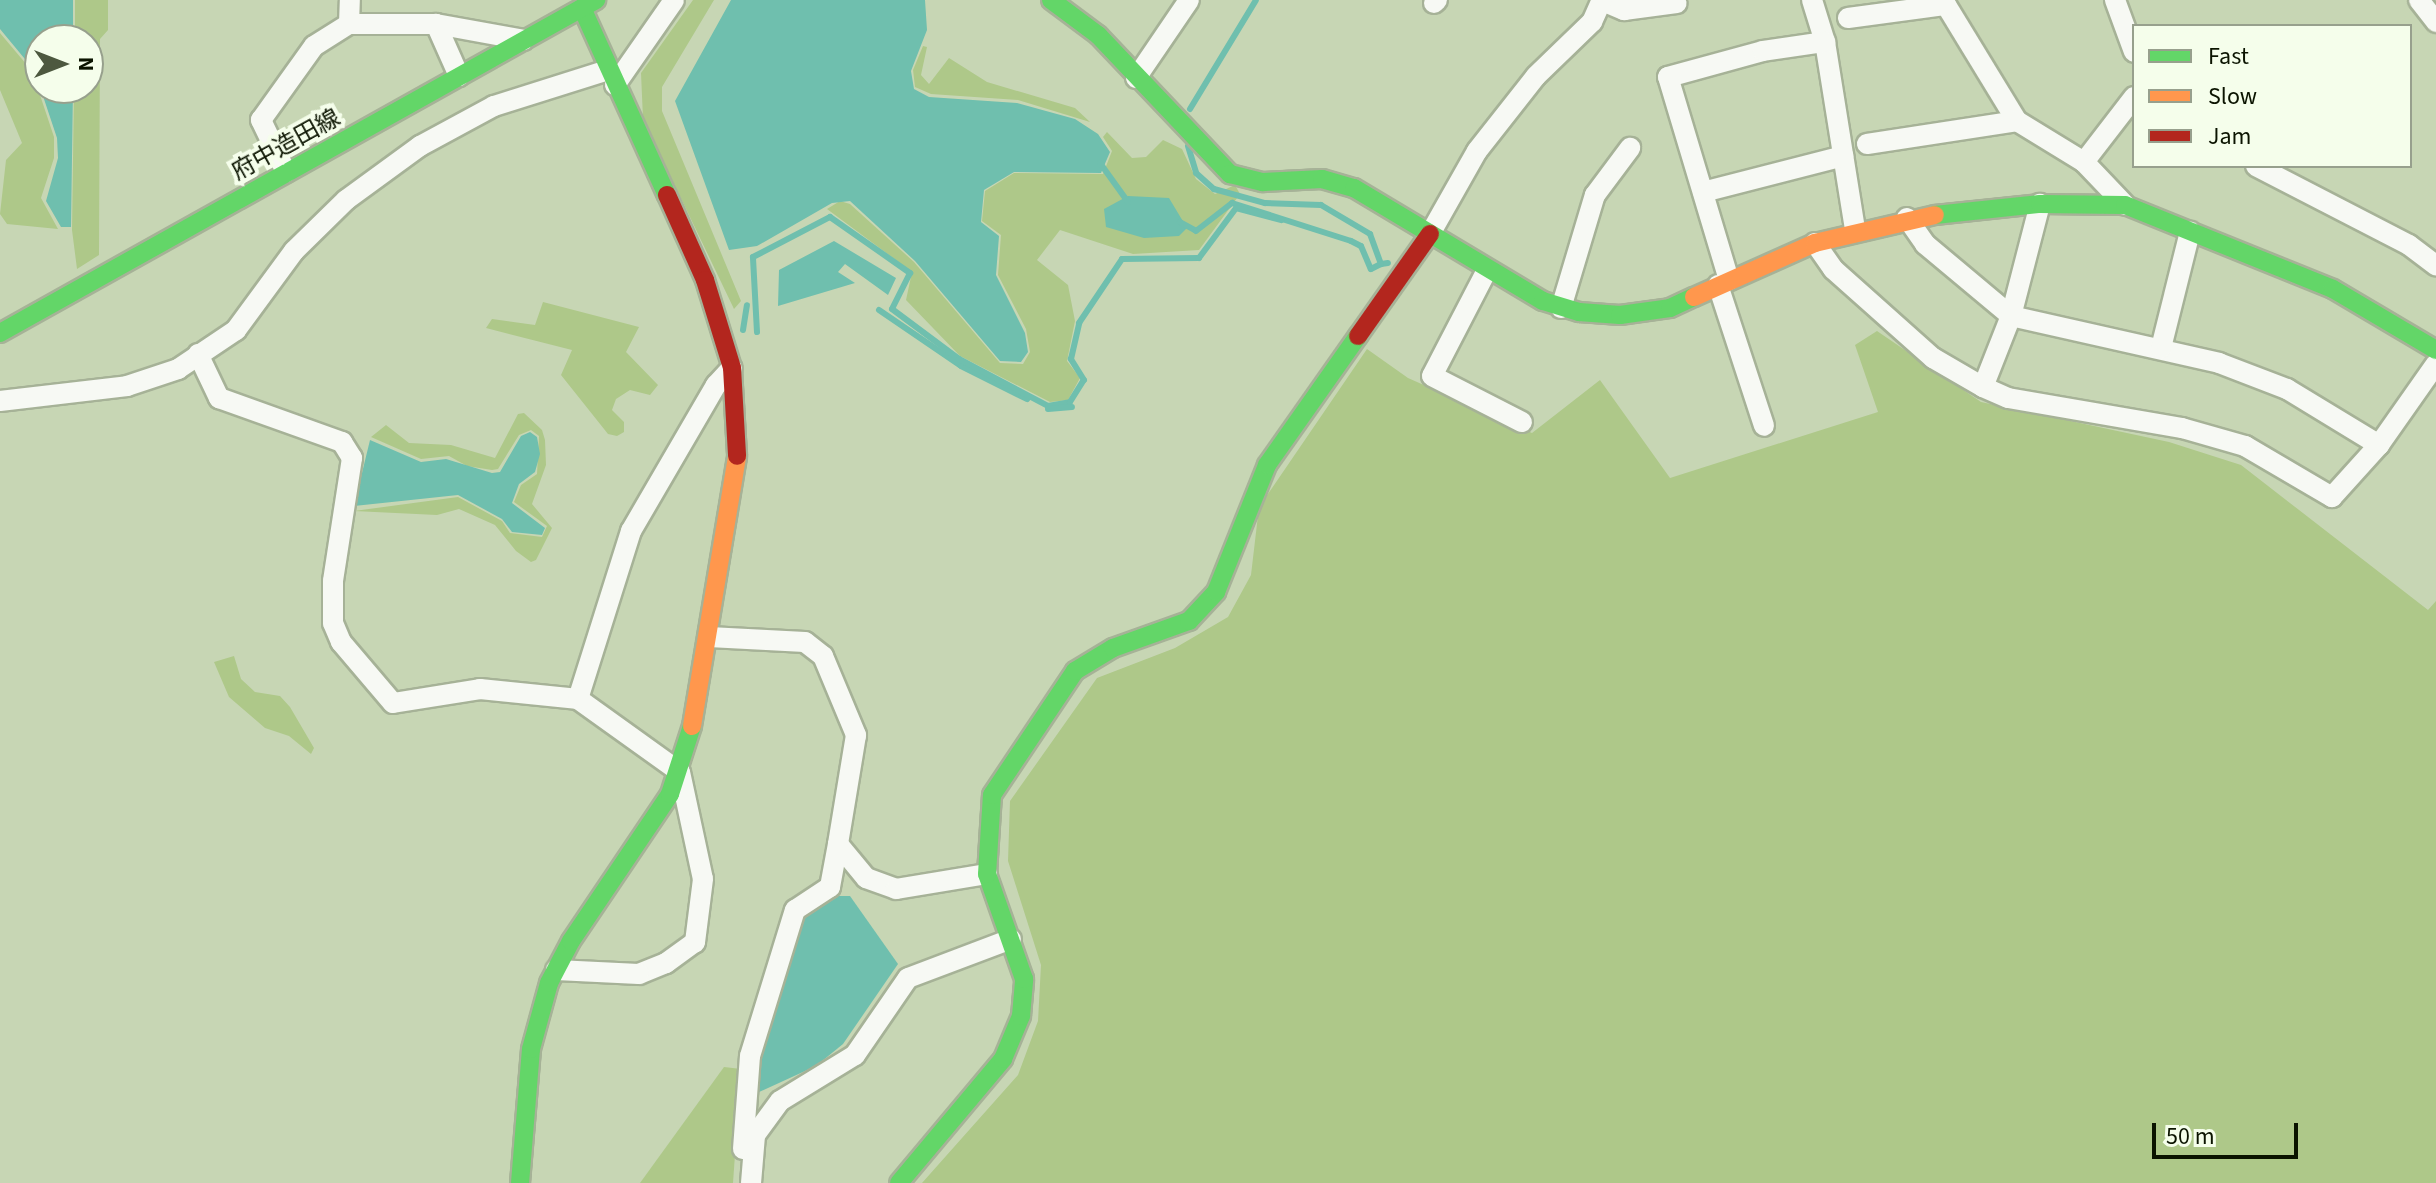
<!DOCTYPE html>
<html>
<head>
<meta charset="utf-8">
<style>
  body { margin:0 }
  #map { position:relative; width:2436px; height:1183px; overflow:hidden; background:#c7d6b4; font-family:"Source Sans 3","Noto Sans JP",sans-serif }
  div>[style] { position:absolute }
  [style*='--x'] { left:calc(var(--x)*1px); top:calc(var(--y)*1px); width:calc(var(--w)*1px); rotate:calc(var(--a)*1deg) }
  .green>* { inset:0; background:#aec889 }
  .water>* { inset:0; background:#6fbfae }
  .stream>* { height:6px; margin:-3px; padding:0 3px; transform-origin:3px; border-radius:3px; background:#6fbfae }
  .roads { filter:drop-shadow(2px 0 #a6b297) drop-shadow(-2px 0 #a6b297) drop-shadow(0 2px #a6b297) drop-shadow(0 -2px #a6b297) }
  .street>* { height:20px; margin:-10px; padding:0 10px; transform-origin:10px; border-radius:10px; background:#f7f9f4 }
  .fast>* { height:18px; margin:-9px; padding:0 9px; transform-origin:9px; border-radius:9px; background:#63d668 }
  .slow>* { height:18px; margin:-9px; padding:0 9px; transform-origin:9px; border-radius:9px; background:#ff974d }
  .jam>* { height:18px; margin:-9px; padding:0 9px; transform-origin:9px; border-radius:9px; background:#b3261e }
  span { translate:-50% -50%; white-space:nowrap; text-align:center; line-height:1.15; -webkit-text-stroke:8px #f5feeb; paint-order:stroke }
  .street-label { font-size:24px; color:#0b1400 }
  .legend { position:absolute; left:2132px; top:24px; width:280px; height:144px; box-sizing:border-box; background:#f5feeb; border:2px solid #97a08d; margin:0; padding:10px 14px; list-style:none; font-size:24px; color:#0b1400 }
  .legend li { display:flex; align-items:center; gap:16px; height:40px }
  .legend b { width:40px; border:2px solid #97a08d }
  .north { position:absolute; left:24px; top:24px; width:80px; height:80px; box-sizing:border-box; background:#f5feeb; border:2px solid #97a08d; border-radius:50%; rotate:90deg; font-size:22px; font-weight:700; line-height:32px; text-align:center; color:#0b1400 }
  .north::after { content:''; display:block; margin:auto; width:28px; height:36px; background:#4d583f; clip-path:polygon(50% 0,100% 100%,50% 72%,0 100%) }
  .scale { position:absolute; left:2152px; top:1123px; width:146px; height:36px; box-sizing:border-box; border:4px solid #0b1400; border-top:0; padding-left:10px; font-size:24px; line-height:28px; white-space:nowrap; color:#0b1400; -webkit-text-stroke:6px #f5feeb; paint-order:stroke }
</style>
</head>
<body>
<div id="map">
  <div class="green">
    <i style="clip-path:polygon(75px 0,108px 0,108px 30px,100px 39px,99px 255px,77px 269px,72px 230px,74px 88px,88px 88px,88px 40px,75px 40px)"></i>
    <i style="clip-path:polygon(693px 0,714px 0,662px 87px,662px 111px,741px 301px,734px 309px,643px 119px,641px 73px)"></i>
    <i style="clip-path:polygon(0 33px,32px 71px,54px 137px,54px 158px,41px 198px,58px 229px,7px 224px,0 214px,6px 160px,22px 143px,0 90px)"></i>
    <i style="clip-path:polygon(923px 46px,927px 47px,921px 75px,929px 84px,949px 58px,987px 82px,1075px 108px,1090px 122px,1018px 100px,931px 94px,915px 87px,913px 70px)"></i>
    <i style="clip-path:polygon(1107px 132px,1132px 158px,1146px 157px,1163px 140px,1182px 149px,1196px 179px,1215px 194px,1235px 185px,1240px 194px,1199px 250px,1133px 254px,1060px 230px,1037px 260px,1068px 285px,1075px 321px,1067px 361px,1080px 378px,1068px 400px,1050px 402px,960px 356px,906px 300px,912px 272px,827px 209px,840px 201px,850px 204px,914px 262px,1000px 363px,1023px 364px,1030px 352px,1026px 329px,998px 275px,1001px 235px,982px 221px,985px 191px,1014px 173px,1103px 174px,1112px 151px,1103px 137px)"></i>
    <i style="clip-path:polygon(543px 302px,639px 327px,626px 352px,658px 385px,650px 395px,630px 390px,616px 399px,612px 410px,624px 422px,624px 432px,617px 436px,608px 434px,561px 375px,572px 350px,486px 328px,492px 319px,535px 325px)"></i>
    <i style="clip-path:polygon(1877px 331px,1981px 402px,2169px 442px,2241px 465px,2428px 610px,2436px 601px,2436px 1183px,922px 1183px,1018px 1075px,1038px 1021px,1041px 965px,1008px 861px,1010px 801px,1097px 678px,1175px 648px,1228px 617px,1251px 575px,1259px 507px,1367px 349px,1408px 378px,1532px 433px,1600px 380px,1670px 478px,1878px 412px,1855px 345px)"></i>
    <i style="clip-path:polygon(524px 413px,542px 430px,545px 440px,546px 465px,532px 504px,552px 528px,536px 560px,531px 562px,516px 551px,495px 525px,459px 509px,437px 515px,354px 511px,458px 497px,502px 521px,510px 533px,542px 537px,547px 526px,514px 502px,521px 485px,537px 474px,539px 436px,531px 430px,519px 435px,498px 469px,492px 470px,467px 466px,449px 456px,421px 459px,371px 437px,386px 425px,409px 443px,451px 445px,495px 458px,518px 414px)"></i>
    <i style="clip-path:polygon(234px 656px,241px 679px,255px 692px,280px 696px,290px 707px,314px 748px,311px 754px,289px 736px,265px 728px,229px 697px,214px 662px)"></i>
    <i style="clip-path:polygon(724px 1067px,741px 1069px,733px 1183px,640px 1183px)"></i>
  </div>
  <div class="water">
    <i style="clip-path:polygon(0 0,73px 0,73px 40px,40px 40px,40px 88px,73px 88px,71px 227px,61px 227px,46px 201px,58px 158px,57px 138px,43px 96px,34px 70px,0 29px)"></i>
    <i style="clip-path:polygon(731px 0,925px 0,927px 30px,911px 71px,914px 89px,929px 97px,1017px 103px,1075px 119px,1098px 134px,1110px 152px,1101px 173px,1014px 172px,984px 190px,981px 222px,999px 236px,996px 275px,1025px 333px,1028px 352px,1021px 362px,1000px 361px,915px 261px,850px 201px,832px 203px,757px 246px,729px 250px,675px 101px)"></i>
    <i style="clip-path:polygon(1128px 196px,1169px 198px,1187px 228px,1179px 236px,1144px 238px,1106px 227px,1104px 209px)"></i>
    <i style="clip-path:polygon(834px 241px,896px 278px,888px 295px,845px 264px,838px 272px,855px 283px,778px 306px,779px 270px)"></i>
    <i style="clip-path:polygon(530px 432px,537px 437px,540px 454px,535px 472px,519px 484px,512px 503px,545px 528px,542px 535px,512px 532px,502px 519px,458px 495px,354px 506px,370px 440px,421px 462px,446px 459px,492px 473px,500px 472px,521px 436px)"></i>
    <i style="clip-path:polygon(827px 896px,850px 896px,898px 964px,843px 1044px,816px 1066px,757px 1093px,757px 1063px,801px 917px)"></i>
  </div>
  <div class="stream">
    <i style="--x:1190;--y:109;--w:127;--a:-58.8"></i>
    <i style="--x:1188;--y:146;--w:28;--a:73"></i>
    <i style="--x:1196;--y:173;--w:24;--a:42"></i>
    <i style="--x:1214;--y:189;--w:53;--a:15.4"></i>
    <i style="--x:1265;--y:203;--w:56;--a:2"></i>
    <i style="--x:1321;--y:205;--w:57;--a:30.6"></i>
    <i style="--x:1370;--y:234;--w:32;--a:70"></i>
    <i style="--x:1381;--y:264;--w:7;--a:-8"></i>
    <i style="--x:1100;--y:163;--w:48;--a:54.3"></i>
    <i style="--x:1180;--y:222;--w:18;--a:29"></i>
    <i style="--x:1196;--y:231;--w:46;--a:-37.9"></i>
    <i style="--x:1232;--y:203;--w:125;--a:17.7"></i>
    <i style="--x:1351;--y:241;--w:11;--a:27"></i>
    <i style="--x:1361;--y:246;--w:25;--a:67"></i>
    <i style="--x:1371;--y:269;--w:11;--a:-27"></i>
    <i style="--x:879;--y:310;--w:99;--a:34.3"></i>
    <i style="--x:961;--y:366;--w:74;--a:26.6"></i>
    <i style="--x:743;--y:330;--w:25;--a:-81"></i>
    <i style="--x:757;--y:332;--w:75;--a:-93.1"></i>
    <i style="--x:753;--y:257;--w:87;--a:-27.5"></i>
    <i style="--x:830;--y:217;--w:98;--a:35"></i>
    <i style="--x:910;--y:273;--w:40;--a:116.6"></i>
    <i style="--x:892;--y:309;--w:84;--a:36.7"></i>
    <i style="--x:959;--y:359;--w:101;--a:27.8"></i>
    <i style="--x:1048;--y:406;--w:22;--a:-10"></i>
    <i style="--x:1070;--y:402;--w:26;--a:-58"></i>
    <i style="--x:1084;--y:380;--w:25;--a:-122"></i>
    <i style="--x:1071;--y:359;--w:37;--a:-77"></i>
    <i style="--x:1079;--y:323;--w:77;--a:-56.1"></i>
    <i style="--x:1122;--y:259;--w:77;--a:-0.7"></i>
    <i style="--x:1199;--y:258;--w:62;--a:-53.5"></i>
    <i style="--x:1236;--y:208;--w:47;--a:14.9"></i>
    <i style="--x:1048;--y:409;--w:24;--a:-5"></i>
  </div>
  <div class="roads">
    <div class="street">
      <i style="--x:1812;--y:0;--w:44;--a:72.8"></i>
      <i style="--x:1825;--y:42;--w:189;--a:80.9"></i>
      <i style="--x:1943;--y:0;--w:142;--a:58.6"></i>
      <i style="--x:2017;--y:121;--w:79;--a:31.5"></i>
      <i style="--x:2084;--y:162;--w:59;--a:46.4"></i>
      <i style="--x:2115;--y:0;--w:55;--a:69.9"></i>
      <i style="--x:2419;--y:0;--w:28;--a:52"></i>
      <i style="--x:1605;--y:2;--w:21;--a:23"></i>
      <i style="--x:1624;--y:10;--w:53;--a:-7.5"></i>
      <i style="--x:1434;--y:3;--w:4;--a:-45"></i>
      <i style="--x:1848;--y:18;--w:99;--a:-7.6"></i>
      <i style="--x:349;--y:24;--w:24;--a:-88"></i>
      <i style="--x:459;--y:76;--w:57;--a:-113.9"></i>
      <i style="--x:436;--y:24;--w:89;--a:10.3"></i>
      <i style="--x:1136;--y:78;--w:94;--a:-55.8"></i>
      <i style="--x:615;--y:85;--w:103;--a:-55.2"></i>
      <i style="--x:1867;--y:144;--w:152;--a:-8.7"></i>
      <i style="--x:2084;--y:162;--w:82;--a:-52.4"></i>
      <i style="--x:2256;--y:166;--w:172;--a:27.3"></i>
      <i style="--x:2409;--y:245;--w:34;--a:37"></i>
      <i style="--x:286;--y:172;--w:58;--a:-115.7"></i>
      <i style="--x:261;--y:120;--w:91;--a:-54.4"></i>
      <i style="--x:314;--y:46;--w:41;--a:-32.2"></i>
      <i style="--x:349;--y:24;--w:87;--a:0"></i>
      <i style="--x:1703;--y:192;--w:145;--a:-14.4"></i>
      <i style="--x:1907;--y:218;--w:32;--a:55"></i>
      <i style="--x:1925;--y:244;--w:112;--a:39.9"></i>
      <i style="--x:2011;--y:316;--w:213;--a:12.7"></i>
      <i style="--x:2219;--y:363;--w:73;--a:20.9"></i>
      <i style="--x:2287;--y:389;--w:108;--a:31.3"></i>
      <i style="--x:1430;--y:234;--w:95;--a:-60.5"></i>
      <i style="--x:1477;--y:151;--w:95;--a:-51.8"></i>
      <i style="--x:1536;--y:76;--w:78;--a:-44"></i>
      <i style="--x:1592;--y:22;--w:24;--a:-66"></i>
      <i style="--x:1815;--y:243;--w:32;--a:55"></i>
      <i style="--x:1833;--y:269;--w:134;--a:41.7"></i>
      <i style="--x:1933;--y:358;--w:58;--a:30.1"></i>
      <i style="--x:1983;--y:387;--w:27;--a:24"></i>
      <i style="--x:2008;--y:398;--w:177;--a:9.8"></i>
      <i style="--x:2182;--y:428;--w:66;--a:15.9"></i>
      <i style="--x:2245;--y:446;--w:101;--a:30.4"></i>
      <i style="--x:2332;--y:497;--w:70;--a:-47.9"></i>
      <i style="--x:2379;--y:445;--w:99;--a:-54.9"></i>
      <i style="--x:1487;--y:270;--w:119;--a:117.4"></i>
      <i style="--x:1432;--y:376;--w:101;--a:27.1"></i>
      <i style="--x:1729;--y:280;--w:212;--a:-106.7"></i>
      <i style="--x:1668;--y:77;--w:98;--a:-15.3"></i>
      <i style="--x:1763;--y:51;--w:63;--a:-8.3"></i>
      <i style="--x:1718;--y:285;--w:148;--a:71.9"></i>
      <i style="--x:1561;--y:308;--w:118;--a:-73.3"></i>
      <i style="--x:1595;--y:195;--w:59;--a:-53.3"></i>
      <i style="--x:2161;--y:348;--w:120;--a:-76"></i>
      <i style="--x:198;--y:354;--w:49;--a:64.5"></i>
      <i style="--x:219;--y:398;--w:131;--a:19.7"></i>
      <i style="--x:342;--y:442;--w:19;--a:58"></i>
      <i style="--x:352;--y:458;--w:124;--a:98.8"></i>
      <i style="--x:333;--y:581;--w:42;--a:90"></i>
      <i style="--x:333;--y:623;--w:21;--a:67"></i>
      <i style="--x:341;--y:642;--w:80;--a:49.6"></i>
      <i style="--x:393;--y:703;--w:88;--a:-9.1"></i>
      <i style="--x:480;--y:689;--w:99;--a:5.8"></i>
      <i style="--x:578;--y:699;--w:125;--a:35.6"></i>
      <i style="--x:680;--y:772;--w:109;--a:77.9"></i>
      <i style="--x:703;--y:879;--w:64;--a:97.2"></i>
      <i style="--x:695;--y:942;--w:36;--a:144"></i>
      <i style="--x:666;--y:963;--w:29;--a:158"></i>
      <i style="--x:639;--y:974;--w:83;--a:-177.2"></i>
      <i style="--x:1983;--y:387;--w:76;--a:-68.5"></i>
      <i style="--x:2011;--y:316;--w:116;--a:-75.5"></i>
      <i style="--x:0;--y:401;--w:128;--a:-6.7"></i>
      <i style="--x:127;--y:386;--w:54;--a:-18.4"></i>
      <i style="--x:178;--y:369;--w:70;--a:-33.9"></i>
      <i style="--x:236;--y:330;--w:98;--a:-53.7"></i>
      <i style="--x:294;--y:251;--w:73;--a:-44.4"></i>
      <i style="--x:346;--y:200;--w:92;--a:-36.1"></i>
      <i style="--x:420;--y:146;--w:84;--a:-28.4"></i>
      <i style="--x:494;--y:106;--w:120;--a:-17.5"></i>
      <i style="--x:709;--y:637;--w:96;--a:3"></i>
      <i style="--x:805;--y:642;--w:23;--a:38"></i>
      <i style="--x:823;--y:656;--w:86;--a:67.3"></i>
      <i style="--x:856;--y:735;--w:110;--a:99.4"></i>
      <i style="--x:838;--y:844;--w:44;--a:50.5"></i>
      <i style="--x:866;--y:878;--w:32;--a:20"></i>
      <i style="--x:896;--y:889;--w:92;--a:-9.4"></i>
      <i style="--x:578;--y:699;--w:176;--a:-72.5"></i>
      <i style="--x:631;--y:531;--w:169;--a:-59.8"></i>
      <i style="--x:716;--y:385;--w:23;--a:-47"></i>
      <i style="--x:743;--y:1149;--w:93;--a:-85.7"></i>
      <i style="--x:750;--y:1056;--w:153;--a:-72.9"></i>
      <i style="--x:795;--y:910;--w:42;--a:-33.3"></i>
      <i style="--x:830;--y:887;--w:44;--a:-79.5"></i>
      <i style="--x:751;--y:1183;--w:48;--a:-85.2"></i>
      <i style="--x:755;--y:1135;--w:42;--a:-53.7"></i>
      <i style="--x:780;--y:1101;--w:88;--a:-31.5"></i>
      <i style="--x:855;--y:1055;--w:93;--a:-55.5"></i>
      <i style="--x:908;--y:978;--w:110;--a:-20.7"></i>
    </div>
    <div class="fast">
      <i style="--x:1051;--y:0;--w:59;--a:36.7"></i>
      <i style="--x:1098;--y:35;--w:192;--a:46.5"></i>
      <i style="--x:1230;--y:174;--w:34;--a:14"></i>
      <i style="--x:1263;--y:182;--w:59;--a:-2.9"></i>
      <i style="--x:1322;--y:179;--w:33;--a:16"></i>
      <i style="--x:1354;--y:188;--w:220;--a:30.9"></i>
      <i style="--x:1543;--y:301;--w:38;--a:17"></i>
      <i style="--x:1579;--y:312;--w:41;--a:4.2"></i>
      <i style="--x:1620;--y:315;--w:50;--a:-8"></i>
      <i style="--x:1670;--y:308;--w:26;--a:-25"></i>
      <i style="--x:582;--y:8;--w:205;--a:65.6"></i>
      <i style="--x:1935;--y:215;--w:106;--a:-6"></i>
      <i style="--x:2040;--y:204;--w:85;--a:0.7"></i>
      <i style="--x:2125;--y:205;--w:224;--a:22"></i>
      <i style="--x:2333;--y:289;--w:120;--a:30.6"></i>
      <i style="--x:0;--y:333;--w:683;--a:-29.19"></i>
      <i style="--x:520;--y:1183;--w:134;--a:-85.3"></i>
      <i style="--x:531;--y:1049;--w:68;--a:-74.7"></i>
      <i style="--x:549;--y:983;--w:47;--a:-62.4"></i>
      <i style="--x:571;--y:941;--w:177;--a:-56"></i>
      <i style="--x:670;--y:794;--w:71;--a:-72.1"></i>
      <i style="--x:899;--y:1183;--w:162;--a:-50"></i>
      <i style="--x:1003;--y:1059;--w:47;--a:-67.3"></i>
      <i style="--x:1021;--y:1016;--w:37;--a:-85"></i>
      <i style="--x:1024;--y:979;--w:111;--a:-109.4"></i>
      <i style="--x:987;--y:874;--w:79;--a:-86.4"></i>
      <i style="--x:992;--y:795;--w:149;--a:-56.2"></i>
      <i style="--x:1075;--y:671;--w:44;--a:-31.2"></i>
      <i style="--x:1113;--y:648;--w:81;--a:-19.6"></i>
      <i style="--x:1189;--y:621;--w:40;--a:-47"></i>
      <i style="--x:1216;--y:592;--w:137;--a:-68.1"></i>
      <i style="--x:1267;--y:465;--w:158;--a:-54.8"></i>
    </div>
    <div class="slow">
      <i style="--x:1694;--y:297;--w:133;--a:-24.1"></i>
      <i style="--x:1815;--y:243;--w:123;--a:-13.1"></i>
      <i style="--x:692;--y:726;--w:274;--a:-80.5"></i>
    </div>
    <div class="jam">
      <i style="--x:667;--y:195;--w:93;--a:65.9"></i>
      <i style="--x:705;--y:280;--w:92;--a:72.9"></i>
      <i style="--x:732;--y:368;--w:88;--a:86.7"></i>
      <i style="--x:1358;--y:336;--w:125;--a:-54.8"></i>
    </div>
  </div>
  <div class="street-label">
    <span style="left:286px;top:145px;rotate:-29deg">府中造田線</span>
  </div>
  <ul class="legend">
  <li><b style="height:10px;background:#63d668"></b>Fast</li>
  <li><b style="height:10px;background:#ff974d"></b>Slow</li>
  <li><b style="height:10px;background:#b3261e"></b>Jam</li>
  </ul>
  <div class="north">N</div>
  <div class="scale">50 m</div>
</div>
</body>
</html>
